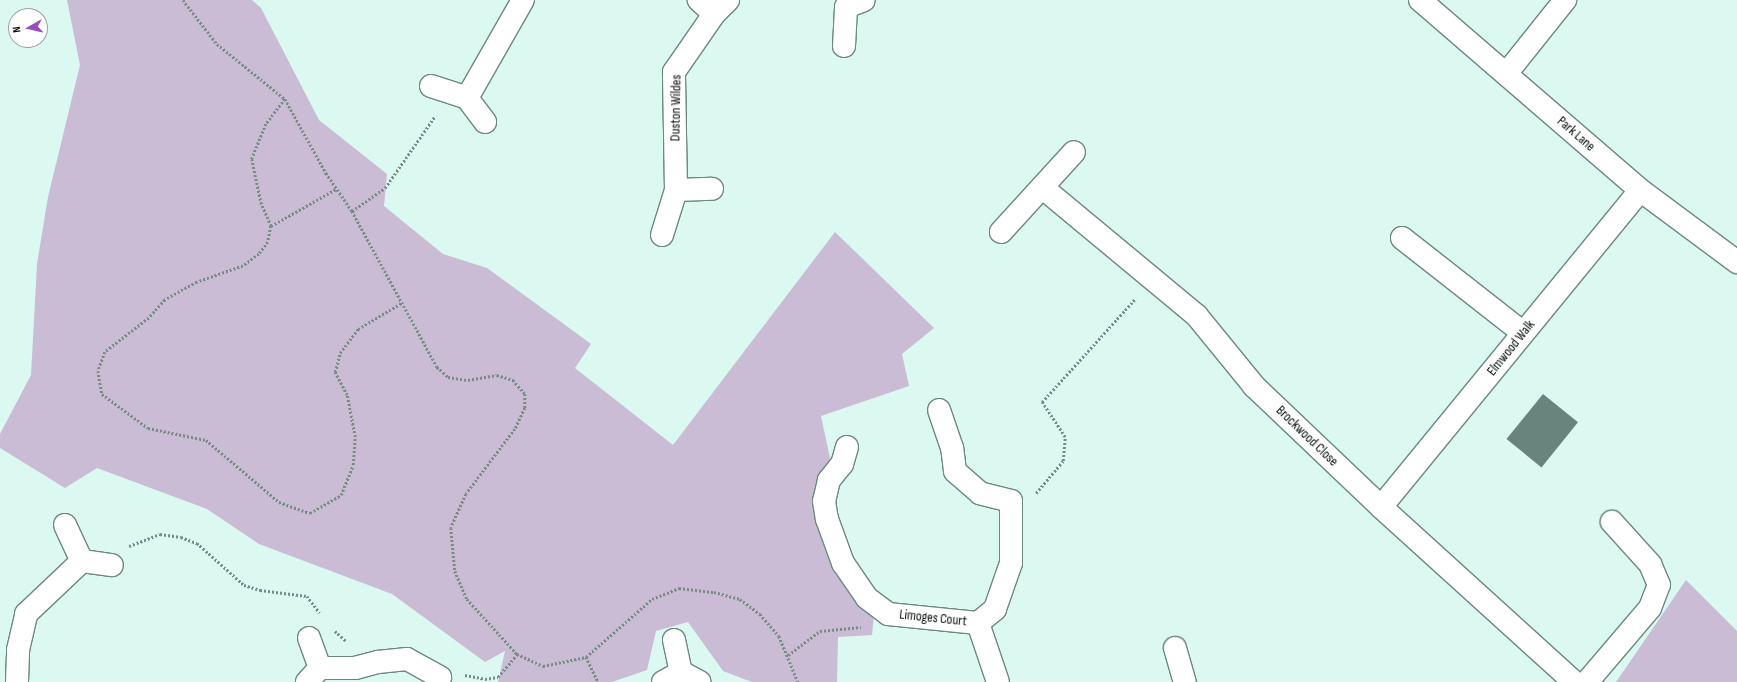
<!DOCTYPE html>
<html>
<head>
<meta charset="utf-8">
<style>
  body { margin:0 }
  #map { position:relative; width:1737px; height:682px; overflow:hidden; background:#dbf9f0; font-family:"Sofia Sans Condensed",sans-serif }
  div>[style] { position:absolute }
  [style*='--x'] { left:calc(var(--x)*1px); top:calc(var(--y)*1px); width:calc(var(--w)*1px); rotate:calc(var(--a)*1deg) }
  .green>* { inset:0; background:#cabcd4 }
  .building>* { inset:0; background:#69847c; transform-origin:0 0 }
  .path>* { height:2.5px; margin-top:-1.25px; transform-origin:0; background:repeating-linear-gradient(90deg,#788c86 0 2px,transparent 0 4px) }
  .roads { filter:drop-shadow(1px 0 #6d8880) drop-shadow(-1px 0 #6d8880) drop-shadow(0 1px #6d8880) drop-shadow(0 -1px #6d8880) }
  .minor>* { height:22px; margin:-11px; padding:0 11px; transform-origin:11px; border-radius:11px; background:#fff }
  span { translate:-50% -50%; white-space:nowrap; text-align:center; line-height:1.15; -webkit-text-stroke:3px #fff; paint-order:stroke }
  .street-label { font-size:14px; color:#050e0b }
  .north { position:absolute; left:8px; top:8px; width:40px; height:40px; box-sizing:border-box; background:#fff; border:1px solid #9b9f9d; border-radius:50%; rotate:262deg; font-size:11px; font-weight:700; line-height:16px; text-align:center; color:#050e0b }
  .north::after { content:''; display:block; margin:auto; width:14px; height:18px; background:#984dbf; clip-path:polygon(50% 0,100% 100%,50% 72%,0 100%) }
</style>
</head>
<body>
<div id="map">
  <div class="green">
    <div style="clip-path:polygon(67px 0,252px 0,261px 8px,319px 120px,387px 174px,384px 206px,443px 254px,487px 268px,591px 344px,575px 368px,673px 445px,835px 232px,934px 328px,902px 354px,909px 386px,821px 416px,831px 463px,817px 482px,812px 504px,834px 567px,874px 615px,872px 635px,838px 637px,837px 682px,752px 682px,723px 671px,688px 622px,656px 631px,647px 670px,612px 682px,498px 682px,505px 651px,485px 662px,392px 594px,259px 544px,207px 509px,97px 468px,65px 488px,0 448px,0 434px,31px 375px,37px 264px,48px 197px,80px 65px)"></div>
    <div style="clip-path:polygon(1686px 580px,1737px 631px,1737px 682px,1616px 682px)"></div>
  </div>
  <div class="building">
    <div style="left:1543px;top:394px;width:45px;height:58px;rotate:39deg"></div>
  </div>
  <div class="path">
    <div style="--x:183;--y:0;--w:56;--a:52.3"></div>
    <div style="--x:217;--y:44;--w:87;--a:39"></div>
    <div style="--x:285;--y:99;--w:85;--a:61"></div>
    <div style="--x:326;--y:173;--w:46;--a:55.6"></div>
    <div style="--x:352;--y:211;--w:178;--a:61.4"></div>
    <div style="--x:437;--y:367;--w:15;--a:42"></div>
    <div style="--x:448;--y:377;--w:20;--a:9"></div>
    <div style="--x:468;--y:380;--w:29;--a:-10"></div>
    <div style="--x:497;--y:375;--w:17;--a:17"></div>
    <div style="--x:513;--y:380;--w:18;--a:49"></div>
    <div style="--x:525;--y:394;--w:14;--a:90"></div>
    <div style="--x:525;--y:408;--w:23;--a:115"></div>
    <div style="--x:515;--y:429;--w:81;--a:127"></div>
    <div style="--x:466;--y:494;--w:37;--a:114"></div>
    <div style="--x:451;--y:528;--w:43;--a:84.7"></div>
    <div style="--x:455;--y:571;--w:30;--a:67"></div>
    <div style="--x:467;--y:599;--w:74;--a:47.7"></div>
    <div style="--x:517;--y:654;--w:29;--a:25"></div>
    <div style="--x:543;--y:666;--w:44;--a:-11.8"></div>
    <div style="--x:586;--y:657;--w:88;--a:-41.3"></div>
    <div style="--x:652;--y:599;--w:29;--a:-22"></div>
    <div style="--x:679;--y:588;--w:35;--a:7"></div>
    <div style="--x:714;--y:592;--w:27;--a:15"></div>
    <div style="--x:740;--y:599;--w:25;--a:37"></div>
    <div style="--x:760;--y:614;--w:29;--a:49"></div>
    <div style="--x:779;--y:636;--w:50;--a:67.6"></div>
    <div style="--x:285;--y:99;--w:31;--a:127"></div>
    <div style="--x:266;--y:124;--w:38;--a:112"></div>
    <div style="--x:252;--y:159;--w:44;--a:78.2"></div>
    <div style="--x:261;--y:202;--w:26;--a:67"></div>
    <div style="--x:271;--y:226;--w:16;--a:101"></div>
    <div style="--x:268;--y:242;--w:15;--a:127"></div>
    <div style="--x:259;--y:254;--w:20;--a:143"></div>
    <div style="--x:243;--y:266;--w:49;--a:160.8"></div>
    <div style="--x:197;--y:282;--w:37;--a:151"></div>
    <div style="--x:165;--y:300;--w:24;--a:132"></div>
    <div style="--x:149;--y:318;--w:56;--a:142.3"></div>
    <div style="--x:105;--y:352;--w:20;--a:110"></div>
    <div style="--x:98;--y:371;--w:23;--a:80"></div>
    <div style="--x:102;--y:394;--w:57;--a:36.5"></div>
    <div style="--x:148;--y:428;--w:59;--a:11.7"></div>
    <div style="--x:206;--y:440;--w:96;--a:40.3"></div>
    <div style="--x:279;--y:502;--w:33;--a:20"></div>
    <div style="--x:310;--y:513;--w:36;--a:-30"></div>
    <div style="--x:341;--y:495;--w:32;--a:-68"></div>
    <div style="--x:353;--y:465;--w:28;--a:-86"></div>
    <div style="--x:355;--y:437;--w:43;--a:-100.8"></div>
    <div style="--x:347;--y:395;--w:26;--a:-118"></div>
    <div style="--x:335;--y:372;--w:20;--a:-75"></div>
    <div style="--x:340;--y:353;--w:30;--a:-53"></div>
    <div style="--x:358;--y:329;--w:52;--a:-31"></div>
    <div style="--x:352;--y:211;--w:40;--a:-34.9"></div>
    <div style="--x:385;--y:188;--w:88;--a:-55.2"></div>
    <div style="--x:271;--y:226;--w:75;--a:-29.6"></div>
    <div style="--x:1036;--y:493;--w:42;--a:-49.8"></div>
    <div style="--x:1063;--y:461;--w:24;--a:-85"></div>
    <div style="--x:1065;--y:437;--w:42;--a:-123.3"></div>
    <div style="--x:1042;--y:402;--w:140;--a:-47.9"></div>
    <div style="--x:129;--y:546;--w:33;--a:-21"></div>
    <div style="--x:160;--y:534;--w:21;--a:8"></div>
    <div style="--x:181;--y:537;--w:17;--a:21"></div>
    <div style="--x:197;--y:543;--w:63;--a:41.8"></div>
    <div style="--x:244;--y:585;--w:17;--a:17"></div>
    <div style="--x:260;--y:590;--w:47;--a:7.3"></div>
    <div style="--x:307;--y:596;--w:21;--a:53"></div>
    <div style="--x:335;--y:631;--w:15;--a:42"></div>
    <div style="--x:788;--y:655;--w:40;--a:-37"></div>
    <div style="--x:820;--y:631;--w:41;--a:-5.6"></div>
    <div style="--x:586;--y:657;--w:28;--a:64"></div>
    <div style="--x:465;--y:675;--w:20;--a:11"></div>
    <div style="--x:485;--y:679;--w:13;--a:-9"></div>
    <div style="--x:498;--y:677;--w:30;--a:-50"></div>
  </div>
  <div class="roads">
    <div class="minor">
      <div style="--x:1420;--y:0;--w:291;--a:40.8"></div>
      <div style="--x:1640;--y:190;--w:121;--a:36.6"></div>
      <div style="--x:714;--y:14;--w:20;--a:-45"></div>
      <div style="--x:844;--y:46;--w:39;--a:-87"></div>
      <div style="--x:846;--y:7;--w:19;--a:-21"></div>
      <div style="--x:1506;--y:74;--w:95;--a:-51.4"></div>
      <div style="--x:431;--y:86;--w:38;--a:18"></div>
      <div style="--x:467;--y:98;--w:113;--a:-60.3"></div>
      <div style="--x:467;--y:98;--w:30;--a:53"></div>
      <div style="--x:1043;--y:188;--w:200;--a:39.7"></div>
      <div style="--x:1197;--y:316;--w:90;--a:50.8"></div>
      <div style="--x:1254;--y:386;--w:175;--a:43.6"></div>
      <div style="--x:1381;--y:507;--w:261;--a:42.2"></div>
      <div style="--x:676;--y:190;--w:36;--a:-2"></div>
      <div style="--x:1001;--y:232;--w:108;--a:-47.6"></div>
      <div style="--x:662;--y:235;--w:47;--a:-72.7"></div>
      <div style="--x:676;--y:190;--w:118;--a:-91"></div>
      <div style="--x:674;--y:72;--w:70;--a:-55.4"></div>
      <div style="--x:714;--y:14;--w:21;--a:-137"></div>
      <div style="--x:1402;--y:238;--w:154;--a:38.1"></div>
      <div style="--x:847;--y:447;--w:18;--a:106"></div>
      <div style="--x:842;--y:464;--w:21;--a:129"></div>
      <div style="--x:829;--y:480;--w:22;--a:103"></div>
      <div style="--x:824;--y:501;--w:18;--a:81"></div>
      <div style="--x:827;--y:519;--w:47;--a:70"></div>
      <div style="--x:843;--y:563;--w:42;--a:55.6"></div>
      <div style="--x:867;--y:598;--w:26;--a:37"></div>
      <div style="--x:888;--y:614;--w:90;--a:5.7"></div>
      <div style="--x:978;--y:623;--w:22;--a:-39"></div>
      <div style="--x:995;--y:609;--w:49;--a:-70.8"></div>
      <div style="--x:1011;--y:563;--w:62;--a:-90"></div>
      <div style="--x:1011;--y:501;--w:32;--a:-166"></div>
      <div style="--x:980;--y:493;--w:33;--a:-139"></div>
      <div style="--x:955;--y:471;--w:23;--a:-97"></div>
      <div style="--x:952;--y:448;--w:40;--a:-108.9"></div>
      <div style="--x:1381;--y:507;--w:409;--a:-50.7"></div>
      <div style="--x:65;--y:525;--w:40;--a:65"></div>
      <div style="--x:82;--y:561;--w:30;--a:8"></div>
      <div style="--x:978;--y:623;--w:62;--a:71.3"></div>
      <div style="--x:309;--y:638;--w:32;--a:70"></div>
      <div style="--x:674;--y:640;--w:33;--a:78"></div>
      <div style="--x:681;--y:672;--w:21;--a:28"></div>
      <div style="--x:1175;--y:648;--w:35;--a:74"></div>
      <div style="--x:17;--y:682;--w:32;--a:-88"></div>
      <div style="--x:18;--y:650;--w:37;--a:-77"></div>
      <div style="--x:26;--y:614;--w:77;--a:-43.4"></div>
      <div style="--x:307;--y:682;--w:19;--a:-47"></div>
      <div style="--x:320;--y:668;--w:35;--a:0"></div>
      <div style="--x:355;--y:668;--w:24;--a:-15"></div>
      <div style="--x:378;--y:662;--w:29;--a:-6"></div>
      <div style="--x:407;--y:659;--w:38;--a:29"></div>
      <div style="--x:663;--y:682;--w:21;--a:-29"></div>
      <div style="--x:1587;--y:682;--w:97;--a:-49.6"></div>
      <div style="--x:1650;--y:608;--w:25;--a:-69"></div>
      <div style="--x:1659;--y:585;--w:23;--a:-113"></div>
      <div style="--x:1650;--y:564;--w:57;--a:-132.1"></div>
    </div>
  </div>
  <div class="street-label">
    <span style="left:676px;top:108px;rotate:-89deg">Duston Wildes</span>
    <span style="left:1576px;top:134px;rotate:41deg">Park Lane</span>
    <span style="left:1511px;top:348px;rotate:-51deg">Elmwood Walk</span>
    <span style="left:1307px;top:436px;rotate:44deg">Brockwood Close</span>
    <span style="left:933px;top:618px;rotate:6deg">Limoges Court</span>
  </div>
  <div class="north">N</div>
</div>
</body>
</html>
